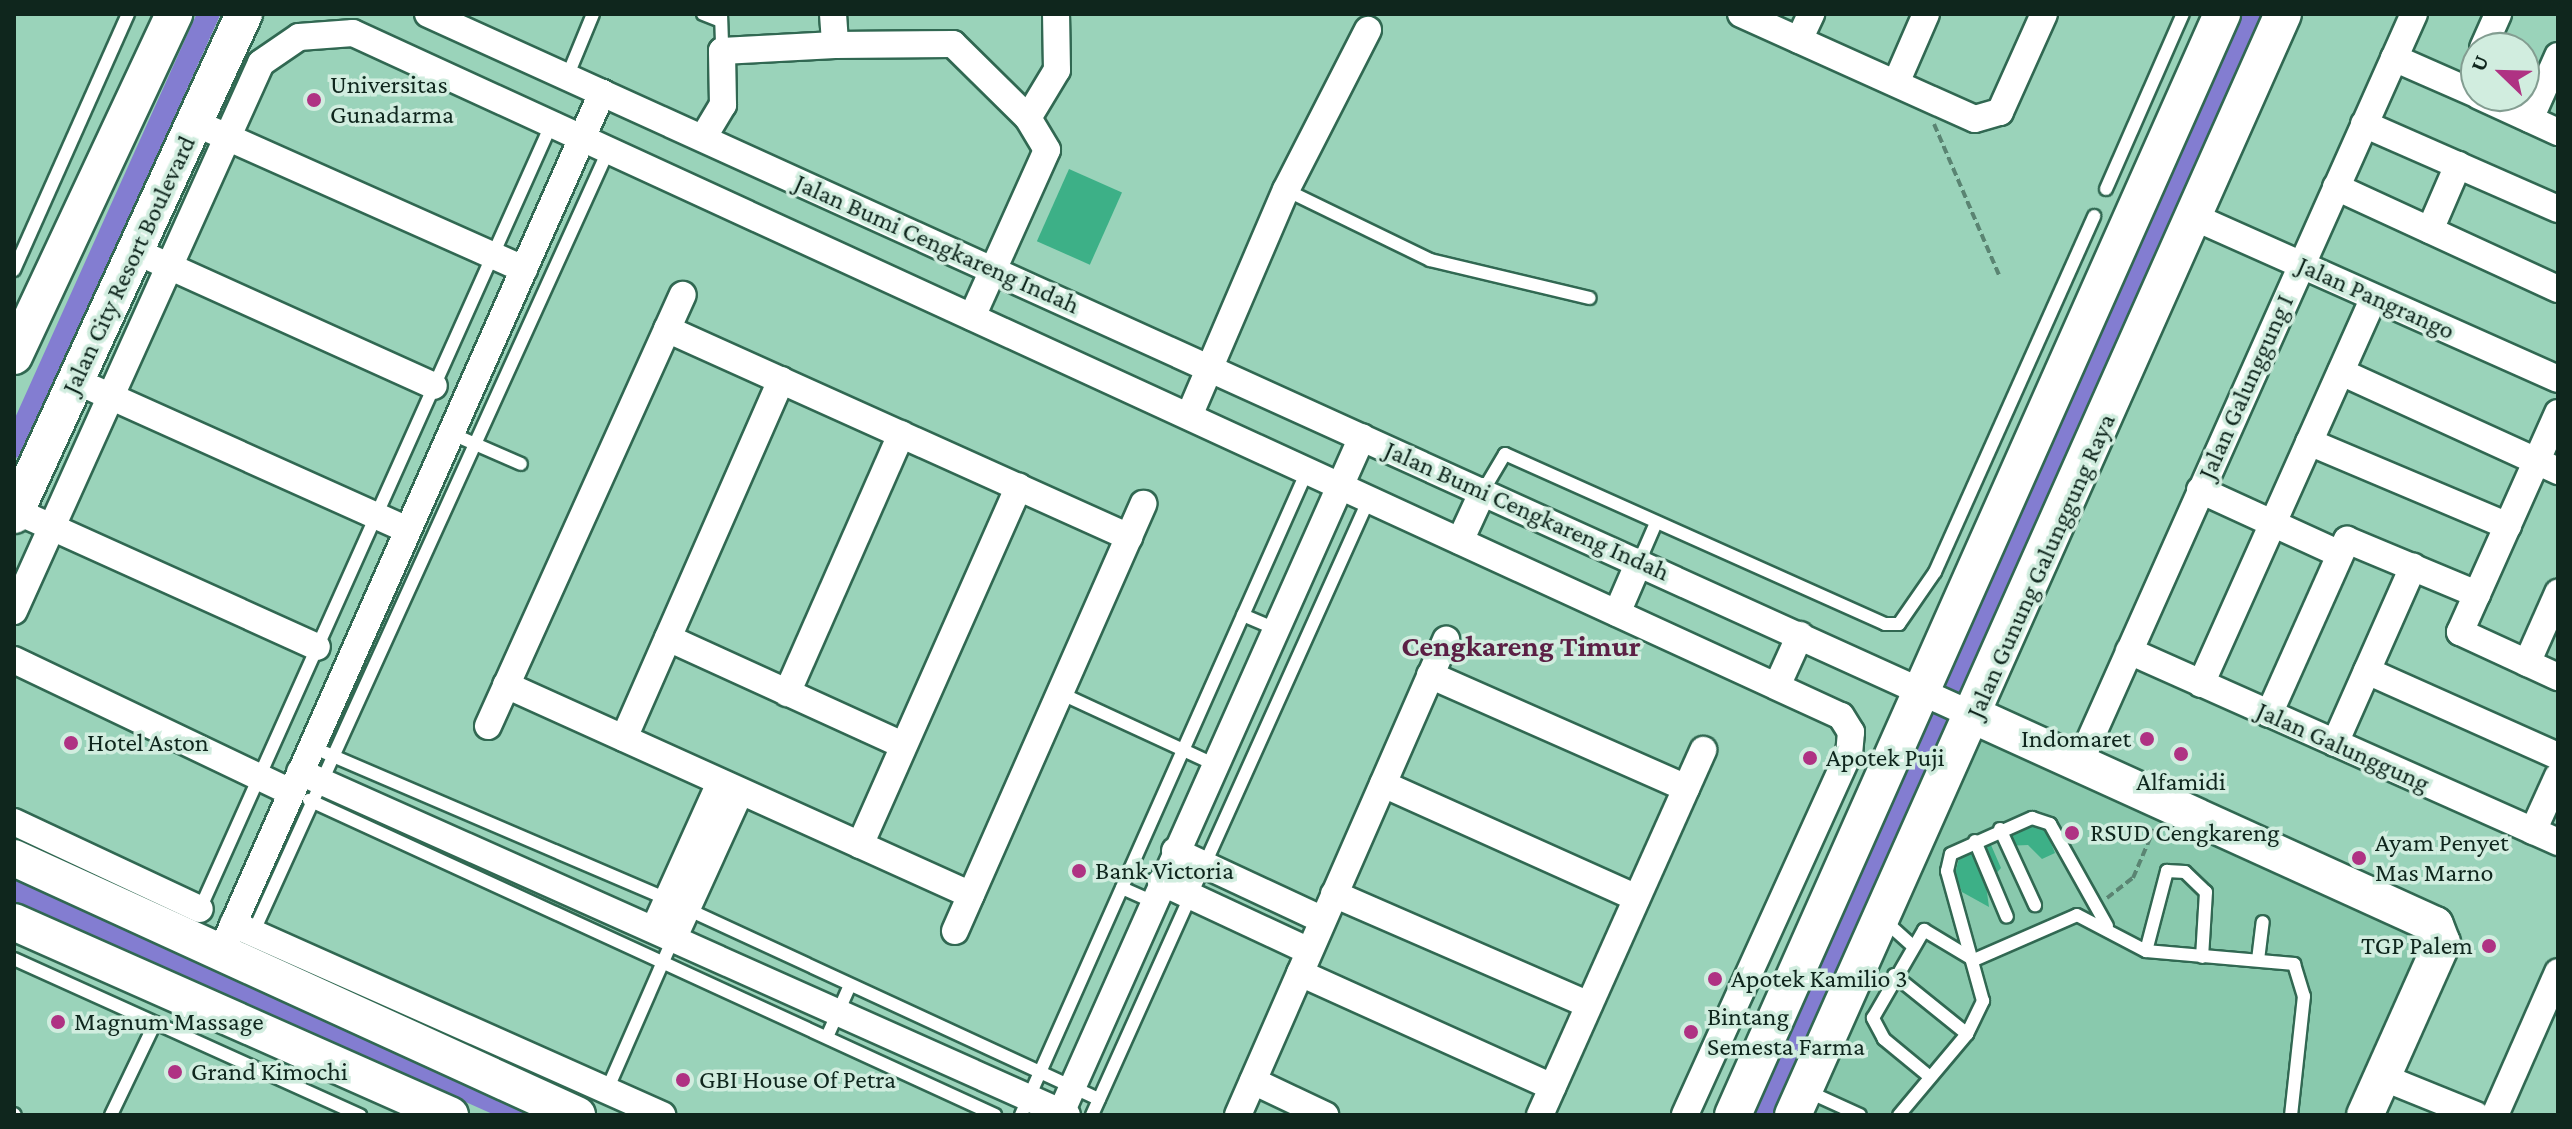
<!DOCTYPE html>
<html>
<head>
<meta charset="utf-8">
<style>
  body { margin:0 }
  #map { position:relative; width:2572px; height:1129px; overflow:hidden; background:#9ad3ba; font-family:"Crimson Pro",serif }
  div>[style] { position:absolute }
  [style*='--x'] { left:calc(var(--x)*1px); top:calc(var(--y)*1px); width:calc(var(--w)*1px); rotate:calc(var(--a)*1deg) }
  .built>* { inset:0; background:#89c9ad }
  .green>* { inset:0; background:#3db087; transform-origin:0 0 }
  .canal>* { height:22px; margin:-11px; padding:0 11px; transform-origin:11px; border-radius:11px; background:#837dd1 }
  .path>* { height:4px; margin-top:-2px; transform-origin:0; background:repeating-linear-gradient(90deg,#5a8472 0 8px,transparent 0 12px) }
  .roads { filter:drop-shadow(2px 0 #316852) drop-shadow(-2px 0 #316852) drop-shadow(0 2px #316852) drop-shadow(0 -2px #316852) }
  .lane>* { height:12px; margin:-6px; padding:0 6px; transform-origin:6px; border-radius:6px; background:#fff }
  .street>* { height:26px; margin:-13px; padding:0 13px; transform-origin:13px; border-radius:13px; background:#fff }
  .secondary>* { height:36px; margin:-18px; padding:0 18px; transform-origin:18px; border-radius:18px; background:#fff }
  .dots>* { width:22px; height:22px; translate:-50% -50%; box-sizing:border-box; border:4px solid #d1eddf; border-radius:50% }
  span { translate:-50% -50%; white-space:nowrap; text-align:center; line-height:1.15; -webkit-text-stroke:7px #d1eddf; paint-order:stroke }
  .poi-label { font-size:26px; color:#0f261d }
  .left { translate:0 -50%; text-align:left }
  .right { translate:-100% -50%; text-align:right }
  .street-label { font-size:26px; color:#0f261d }
  .quarter-label { font-size:30px; color:#5c2045; font-weight:700 }
  .frame { position:absolute; inset:0; border:16px solid #0f261d; pointer-events:none }
  .north { position:absolute; left:2460px; top:32px; width:80px; height:80px; box-sizing:border-box; background:#d1eddf; border:2px solid #839d91; border-radius:50%; rotate:293deg; font-size:22px; font-weight:700; line-height:32px; text-align:center; color:#0f261d }
  .north::after { content:''; display:block; margin:auto; width:28px; height:36px; background:#af3283; clip-path:polygon(50% 0,100% 100%,50% 72%,0 100%) }
</style>
</head>
<body>
<div id="map">
  <div class="built">
    <div style="clip-path:polygon(1981px 731px,2434px 936px,2354px 1115px,1810px 1115px)"></div>
  </div>
  <div class="green">
    <div style="left:1069px;top:169px;width:58px;height:79px;rotate:24deg"></div>
    <div style="clip-path:polygon(2030px 823px,2045px 829px,2055px 853px,2042px 859px,2028px 845px,2005px 846px,2008px 825px)"></div>
    <div style="clip-path:polygon(1991px 845px,2001px 868px,1986px 885px,1989px 907px,1962px 892px,1955px 874px,1961px 850px)"></div>
  </div>
  <div class="canal">
    <div style="--x:14;--y:447;--w:475;--a:-65.8"></div>
    <div style="--x:14;--y:889;--w:556;--a:23.98"></div>
    <div style="--x:1766;--y:1115;--w:1203;--a:-66.23"></div>
  </div>
  <div class="path">
    <div style="--x:1934;--y:124;--w:164;--a:66.7"></div>
    <div style="--x:2107;--y:898;--w:33;--a:-38"></div>
    <div style="--x:2133;--y:878;--w:53;--a:-66.8"></div>
  </div>
  <div class="roads">
    <div class="lane">
      <div style="--x:703;--y:14;--w:19;--a:21"></div>
      <div style="--x:721;--y:14;--w:37;--a:88"></div>
      <div style="--x:572;--y:65;--w:55;--a:-67.6"></div>
      <div style="--x:2106;--y:189;--w:191;--a:-66.3"></div>
      <div style="--x:1286;--y:190;--w:160;--a:25.9"></div>
      <div style="--x:1430;--y:260;--w:164;--a:13.4"></div>
      <div style="--x:14;--y:270;--w:280;--a:-66"></div>
      <div style="--x:452;--y:434;--w:75;--a:23.5"></div>
      <div style="--x:1483;--y:491;--w:43;--a:-59.3"></div>
      <div style="--x:1505;--y:454;--w:416;--a:24.1"></div>
      <div style="--x:1885;--y:624;--w:14;--a:0"></div>
      <div style="--x:1899;--y:624;--w:63;--a:-55.3"></div>
      <div style="--x:1935;--y:572;--w:390;--a:-65.9"></div>
      <div style="--x:1639;--y:562;--w:40;--a:-66.6"></div>
      <div style="--x:1243;--y:615;--w:36;--a:23"></div>
      <div style="--x:1060;--y:693;--w:170;--a:24.8"></div>
      <div style="--x:312;--y:747;--w:388;--a:23.2"></div>
      <div style="--x:309;--y:800;--w:755;--a:24.66"></div>
      <div style="--x:2000;--y:829;--w:84;--a:65.3"></div>
      <div style="--x:1975;--y:841;--w:82;--a:67.2"></div>
      <div style="--x:1122;--y:888;--w:34;--a:24"></div>
      <div style="--x:685;--y:908;--w:456;--a:24.8"></div>
      <div style="--x:200;--y:909;--w:861;--a:-65.88"></div>
      <div style="--x:1885;--y:921;--w:36;--a:42"></div>
      <div style="--x:253;--y:933;--w:861;--a:-65.58"></div>
      <div style="--x:2146;--y:951;--w:83;--a:-75.3"></div>
      <div style="--x:2167;--y:871;--w:18;--a:3"></div>
      <div style="--x:2185;--y:872;--w:29;--a:44"></div>
      <div style="--x:2206;--y:892;--w:65;--a:93.5"></div>
      <div style="--x:14;--y:959;--w:380;--a:24.3"></div>
      <div style="--x:1974;--y:960;--w:112;--a:-23.6"></div>
      <div style="--x:2077;--y:915;--w:78;--a:27.6"></div>
      <div style="--x:2146;--y:951;--w:149;--a:5"></div>
      <div style="--x:2294;--y:964;--w:34;--a:73"></div>
      <div style="--x:2304;--y:996;--w:120;--a:96.2"></div>
      <div style="--x:2258;--y:960;--w:38;--a:-83"></div>
      <div style="--x:1894;--y:975;--w:94;--a:38.9"></div>
      <div style="--x:827;--y:1037;--w:57;--a:-66.1"></div>
      <div style="--x:1930;--y:1077;--w:60;--a:-140.4"></div>
      <div style="--x:1884;--y:1039;--w:24;--a:-118"></div>
      <div style="--x:1873;--y:1018;--w:102;--a:-59.9"></div>
      <div style="--x:1924;--y:930;--w:58;--a:31"></div>
      <div style="--x:607;--y:1090;--w:167;--a:-66.4"></div>
      <div style="--x:1807;--y:1091;--w:58;--a:24.4"></div>
      <div style="--x:14;--y:1114;--w:1;--a:45"></div>
      <div style="--x:111;--y:1115;--w:102;--a:-64.4"></div>
      <div style="--x:1021;--y:1115;--w:705;--a:-66.05"></div>
      <div style="--x:1092;--y:1115;--w:675;--a:-65.79"></div>
      <div style="--x:1899;--y:1115;--w:106;--a:-50"></div>
      <div style="--x:1967;--y:1034;--w:37;--a:-64"></div>
      <div style="--x:1983;--y:1001;--w:135;--a:-105.5"></div>
      <div style="--x:1947;--y:871;--w:17;--a:-77"></div>
      <div style="--x:1951;--y:854;--w:89;--a:-24"></div>
      <div style="--x:2032;--y:818;--w:19;--a:18"></div>
      <div style="--x:2050;--y:824;--w:117;--a:60.8"></div>
    </div>
    <div class="street">
      <div style="--x:428;--y:14;--w:1699;--a:24.41"></div>
      <div style="--x:833;--y:14;--w:31;--a:86"></div>
      <div style="--x:835;--y:45;--w:118;--a:-0.5"></div>
      <div style="--x:953;--y:44;--w:105;--a:44.6"></div>
      <div style="--x:1028;--y:118;--w:37;--a:59"></div>
      <div style="--x:1047;--y:150;--w:183;--a:114.2"></div>
      <div style="--x:1741;--y:14;--w:256;--a:24.2"></div>
      <div style="--x:1975;--y:119;--w:26;--a:-16"></div>
      <div style="--x:2000;--y:112;--w:107;--a:-65.8"></div>
      <div style="--x:1799;--y:40;--w:29;--a:-65"></div>
      <div style="--x:2483;--y:48;--w:37;--a:-66"></div>
      <div style="--x:2394;--y:58;--w:90;--a:23.7"></div>
      <div style="--x:1896;--y:83;--w:75;--a:-66.5"></div>
      <div style="--x:2479;--y:96;--w:87;--a:24.5"></div>
      <div style="--x:1028;--y:118;--w:56;--a:-58.9"></div>
      <div style="--x:1057;--y:70;--w:56;--a:-91"></div>
      <div style="--x:2530;--y:119;--w:69;--a:-66"></div>
      <div style="--x:2364;--y:124;--w:212;--a:23.7"></div>
      <div style="--x:209;--y:129;--w:345;--a:24"></div>
      <div style="--x:703;--y:138;--w:39;--a:-59"></div>
      <div style="--x:723;--y:105;--w:54;--a:-91.1"></div>
      <div style="--x:722;--y:51;--w:113;--a:-3"></div>
      <div style="--x:2336;--y:187;--w:244;--a:24.7"></div>
      <div style="--x:2194;--y:217;--w:398;--a:24"></div>
      <div style="--x:2430;--y:230;--w:71;--a:-66.7"></div>
      <div style="--x:153;--y:259;--w:308;--a:24.3"></div>
      <div style="--x:667;--y:329;--w:507;--a:24.24"></div>
      <div style="--x:2341;--y:372;--w:239;--a:24.5"></div>
      <div style="--x:94;--y:389;--w:344;--a:24.2"></div>
      <div style="--x:2558;--y:413;--w:240;--a:114.1"></div>
      <div style="--x:2460;--y:632;--w:108;--a:24.7"></div>
      <div style="--x:1189;--y:416;--w:246;--a:-66.8"></div>
      <div style="--x:1286;--y:190;--w:180;--a:-62.9"></div>
      <div style="--x:2309;--y:442;--w:216;--a:22.9"></div>
      <div style="--x:2200;--y:490;--w:154;--a:24.6"></div>
      <div style="--x:16;--y:511;--w:330;--a:24.3"></div>
      <div style="--x:1460;--y:541;--w:55;--a:-65.3"></div>
      <div style="--x:14;--y:611;--w:601;--a:-65.74"></div>
      <div style="--x:261;--y:63;--w:46;--a:-34.4"></div>
      <div style="--x:299;--y:37;--w:54;--a:-4.2"></div>
      <div style="--x:353;--y:33;--w:1637;--a:24.66"></div>
      <div style="--x:1841;--y:716;--w:19;--a:58"></div>
      <div style="--x:1851;--y:732;--w:21;--a:95"></div>
      <div style="--x:1849;--y:753;--w:397;--a:114.4"></div>
      <div style="--x:1617;--y:613;--w:56;--a:-66.7"></div>
      <div style="--x:668;--y:638;--w:258;--a:24.5"></div>
      <div style="--x:2129;--y:651;--w:470;--a:24"></div>
      <div style="--x:14;--y:660;--w:307;--a:25.5"></div>
      <div style="--x:2527;--y:663;--w:77;--a:-66.1"></div>
      <div style="--x:2367;--y:671;--w:209;--a:24"></div>
      <div style="--x:1430;--y:675;--w:280;--a:23.8"></div>
      <div style="--x:2201;--y:684;--w:423;--a:-65.9"></div>
      <div style="--x:506;--y:685;--w:510;--a:24.3"></div>
      <div style="--x:1777;--y:686;--w:56;--a:-65.7"></div>
      <div style="--x:787;--y:693;--w:283;--a:-66.2"></div>
      <div style="--x:2269;--y:714;--w:191;--a:-65.9"></div>
      <div style="--x:2347;--y:540;--w:141;--a:22.6"></div>
      <div style="--x:488;--y:726;--w:473;--a:-65.7"></div>
      <div style="--x:624;--y:738;--w:391;--a:-66.3"></div>
      <div style="--x:2335;--y:743;--w:193;--a:-66.1"></div>
      <div style="--x:2080;--y:762;--w:819;--a:-65.94"></div>
      <div style="--x:300;--y:772;--w:840;--a:24.09"></div>
      <div style="--x:1383;--y:784;--w:278;--a:24.2"></div>
      <div style="--x:14;--y:822;--w:205;--a:25.1"></div>
      <div style="--x:2533;--y:831;--w:60;--a:-65.6"></div>
      <div style="--x:860;--y:845;--w:392;--a:-66.1"></div>
      <div style="--x:1175;--y:851;--w:163;--a:25"></div>
      <div style="--x:1161;--y:882;--w:163;--a:25"></div>
      <div style="--x:1334;--y:894;--w:278;--a:23.5"></div>
      <div style="--x:233;--y:924;--w:470;--a:24"></div>
      <div style="--x:654;--y:929;--w:160;--a:-65.7"></div>
      <div style="--x:955;--y:931;--w:467;--a:-66.2"></div>
      <div style="--x:674;--y:937;--w:159;--a:-65.5"></div>
      <div style="--x:221;--y:952;--w:940;--a:-66.08"></div>
      <div style="--x:1300;--y:973;--w:277;--a:24.3"></div>
      <div style="--x:2382;--y:1077;--w:101;--a:22"></div>
      <div style="--x:1253;--y:1081;--w:80;--a:25.3"></div>
      <div style="--x:1060;--y:1115;--w:742;--a:-65.99"></div>
      <div style="--x:1238;--y:1115;--w:519;--a:-66.35"></div>
      <div style="--x:1540;--y:1115;--w:400;--a:-65.9"></div>
      <div style="--x:2495;--y:1115;--w:156;--a:-66.2"></div>
    </div>
    <div class="secondary">
      <div style="--x:14;--y:356;--w:378;--a:-64.9"></div>
      <div style="--x:14;--y:515;--w:551;--a:-65.34"></div>
      <div style="--x:1975;--y:716;--w:505;--a:24.43"></div>
      <div style="--x:2435;--y:925;--w:19;--a:69"></div>
      <div style="--x:2442;--y:943;--w:188;--a:114.1"></div>
      <div style="--x:14;--y:858;--w:619;--a:24.54"></div>
      <div style="--x:14;--y:922;--w:477;--a:23.9"></div>
      <div style="--x:1733;--y:1115;--w:1205;--a:-66.05"></div>
      <div style="--x:1793;--y:1115;--w:1205;--a:-66.01"></div>
    </div>
  </div>
  <div class="dots">
    <div style="left:314px;top:100px;background:#af3283"></div>
    <div style="left:2147px;top:739px;background:#af3283"></div>
    <div style="left:71px;top:743px;background:#af3283"></div>
    <div style="left:2181px;top:754px;background:#af3283"></div>
    <div style="left:1810px;top:758px;background:#af3283"></div>
    <div style="left:2072px;top:833px;background:#af3283"></div>
    <div style="left:2359px;top:858px;background:#af3283"></div>
    <div style="left:1079px;top:871px;background:#af3283"></div>
    <div style="left:2489px;top:946px;background:#af3283"></div>
    <div style="left:1715px;top:979px;background:#af3283"></div>
    <div style="left:58px;top:1022px;background:#af3283"></div>
    <div style="left:1691px;top:1032px;background:#af3283"></div>
    <div style="left:175px;top:1072px;background:#af3283"></div>
    <div style="left:683px;top:1080px;background:#af3283"></div>
  </div>
  <div class="poi-label">
    <span class="left" style="left:330px;top:100px">Universitas<br>Gunadarma</span>
    <span class="right" style="left:2131px;top:739px">Indomaret</span>
    <span class="left" style="left:87px;top:743px">Hotel Aston</span>
    <span class="left" style="left:1826px;top:758px">Apotek Puji</span>
    <span style="left:2181px;top:782px">Alfamidi</span>
    <span class="left" style="left:2090px;top:833px">RSUD Cengkareng</span>
    <span class="left" style="left:2375px;top:858px">Ayam Penyet<br>Mas Marno</span>
    <span class="left" style="left:1095px;top:871px">Bank Victoria</span>
    <span class="right" style="left:2473px;top:946px">TGP Palem</span>
    <span class="left" style="left:1731px;top:979px">Apotek Kamilio 3</span>
    <span class="left" style="left:1707px;top:1032px">Bintang<br>Semesta Farma</span>
    <span class="left" style="left:74px;top:1022px">Magnum Massage</span>
    <span class="left" style="left:191px;top:1072px">Grand Kimochi</span>
    <span class="left" style="left:699px;top:1080px">GBI House Of Petra</span>
  </div>
  <div class="street-label">
    <span style="left:937px;top:244px;rotate:24deg">Jalan Bumi Cengkareng Indah</span>
    <span style="left:129px;top:265px;rotate:-65deg">Jalan City Resort Boulevard</span>
    <span style="left:2376px;top:298px;rotate:24deg">Jalan Pangrango</span>
    <span style="left:2246px;top:387px;rotate:-66deg">Jalan Galunggung I</span>
    <span style="left:1527px;top:511px;rotate:24deg">Jalan Bumi Cengkareng Indah</span>
    <span style="left:2041px;top:566px;rotate:-66deg">Jalan Gunung Galunggung Raya</span>
    <span style="left:2343px;top:747px;rotate:24deg">Jalan Galunggung</span>
  </div>
  <div class="quarter-label">
    <span style="left:1521px;top:646px">Cengkareng Timur</span>
  </div>
  <div class="frame"></div>
  <div class="north">U</div>
</div>
</body>
</html>
